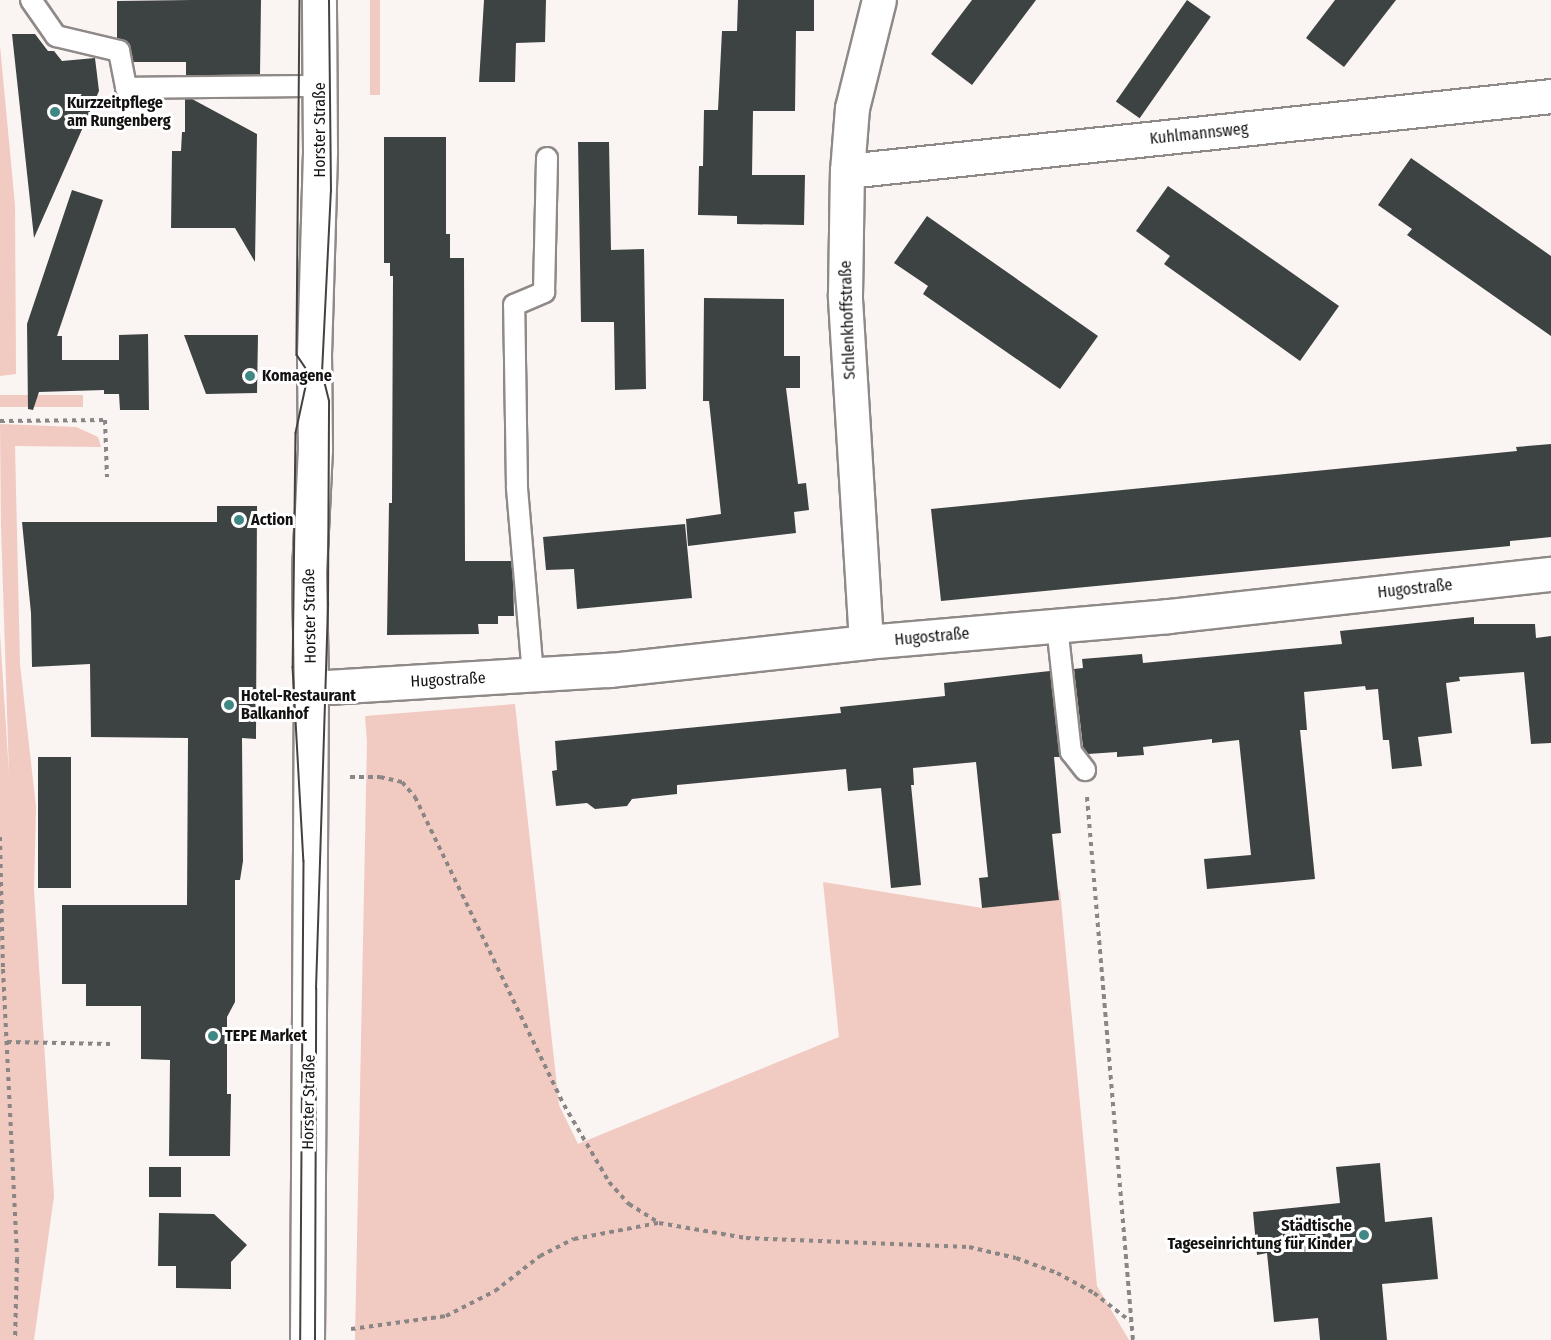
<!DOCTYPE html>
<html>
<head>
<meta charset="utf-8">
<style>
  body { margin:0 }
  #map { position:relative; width:1551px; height:1340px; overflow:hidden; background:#faf4f2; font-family:"Fira Sans Condensed",sans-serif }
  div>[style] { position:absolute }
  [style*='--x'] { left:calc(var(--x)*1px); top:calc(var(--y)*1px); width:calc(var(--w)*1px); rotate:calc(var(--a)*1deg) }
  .green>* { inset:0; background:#f1cac1; transform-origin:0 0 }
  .building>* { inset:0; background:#3d4342; transform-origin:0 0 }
  .path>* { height:4px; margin-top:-2px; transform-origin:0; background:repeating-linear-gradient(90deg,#8a8685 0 4.5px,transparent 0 9px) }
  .roads { filter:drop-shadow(2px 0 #8f8987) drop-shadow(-2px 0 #8f8987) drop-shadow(0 2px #8f8987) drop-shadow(0 -2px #8f8987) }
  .service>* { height:20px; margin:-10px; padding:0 10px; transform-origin:10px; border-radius:10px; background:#fff }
  .minor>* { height:33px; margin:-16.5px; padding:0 16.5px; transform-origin:16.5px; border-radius:16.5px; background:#fff }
  .secondary>* { height:33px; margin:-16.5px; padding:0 16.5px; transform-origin:16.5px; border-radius:16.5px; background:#fff }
  .tram>* { height:1.5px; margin:-0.75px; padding:0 0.75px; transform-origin:0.75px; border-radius:0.75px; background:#44413f }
  .dots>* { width:16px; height:16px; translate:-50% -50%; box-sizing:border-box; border:3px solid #fff; border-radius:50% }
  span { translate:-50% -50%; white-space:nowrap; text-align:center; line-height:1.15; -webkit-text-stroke:6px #fff; paint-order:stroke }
  .poi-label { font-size:16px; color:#141211; font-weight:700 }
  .left { translate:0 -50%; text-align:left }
  .right { translate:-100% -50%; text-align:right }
  .street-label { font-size:16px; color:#141211 }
</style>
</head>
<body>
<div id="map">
  <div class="green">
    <div style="left:370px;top:0;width:10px;height:95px"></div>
    <div style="clip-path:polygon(0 46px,15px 205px,16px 374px,0 376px)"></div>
    <div style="left:83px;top:395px;width:12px;height:83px;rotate:90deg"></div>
    <div style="clip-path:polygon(0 424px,76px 427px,98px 437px,101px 447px,15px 446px,20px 664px,36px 807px,34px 890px,54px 1196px,34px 1340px,0 1340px,0 633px,9px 774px,1px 526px)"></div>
    <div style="clip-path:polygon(515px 704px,559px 1105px,578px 1144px,839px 1037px,823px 882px,982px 908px,1060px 890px,1097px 1286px,1129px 1340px,355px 1340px,367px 742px,365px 716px)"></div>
  </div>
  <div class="building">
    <div style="clip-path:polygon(191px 0,261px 0,260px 75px,186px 75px,186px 62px,133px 62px,128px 43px,117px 38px,117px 1px)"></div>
    <div style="clip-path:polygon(484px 0,546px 0,545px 42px,516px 43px,515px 82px,479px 82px)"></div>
    <div style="clip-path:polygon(738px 0,814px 0,814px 31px,796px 31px,795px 111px,753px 111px,752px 175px,805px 175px,804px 225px,737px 224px,737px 216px,698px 215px,699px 166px,703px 166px,704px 110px,718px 110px,722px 31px,737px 31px)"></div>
    <div style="clip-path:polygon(972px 0,1036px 0,972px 85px,931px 54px)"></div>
    <div style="left:1187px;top:0;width:29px;height:124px;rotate:35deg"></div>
    <div style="clip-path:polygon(1335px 0,1396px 0,1344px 67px,1306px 38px)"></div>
    <div style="clip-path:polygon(12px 34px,35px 34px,48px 51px,54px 51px,62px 61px,95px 58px,99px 91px,34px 238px)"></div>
    <div style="clip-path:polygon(185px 99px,192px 99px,257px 134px,255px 262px,235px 228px,171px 228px,172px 151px,181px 151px,182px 132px,185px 132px)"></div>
    <div style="clip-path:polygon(384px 137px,446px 137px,446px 234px,450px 234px,450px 258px,464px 258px,465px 561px,511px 561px,513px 576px,514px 616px,498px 616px,498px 624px,478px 624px,479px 634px,387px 635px,389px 503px,392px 503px,393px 276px,390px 276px,390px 263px,384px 263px)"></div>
    <div style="clip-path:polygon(578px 142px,609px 142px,611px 250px,644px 249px,646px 389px,615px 390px,614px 322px,581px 322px)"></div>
    <div style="clip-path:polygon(1411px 158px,1551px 256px,1551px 336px,1407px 235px,1412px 229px,1378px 205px)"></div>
    <div style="clip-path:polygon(1168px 186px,1339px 306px,1300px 361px,1164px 264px,1170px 256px,1136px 231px)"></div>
    <div style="clip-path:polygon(72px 190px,103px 200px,57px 336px,62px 336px,62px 360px,119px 360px,119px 335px,148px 334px,149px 410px,120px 410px,119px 394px,104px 394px,104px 390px,39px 392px,33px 410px,28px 409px,27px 324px)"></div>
    <div style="clip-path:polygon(927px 216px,1098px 336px,1060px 389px,923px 294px,928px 286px,894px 263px)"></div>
    <div style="clip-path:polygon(704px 298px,784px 299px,784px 356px,800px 356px,800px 388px,786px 388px,798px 484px,806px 483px,809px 510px,794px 512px,796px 533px,688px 546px,686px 519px,721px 514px,709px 401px,703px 401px)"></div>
    <div style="clip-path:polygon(184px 335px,258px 335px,257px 393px,206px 394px)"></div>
    <div style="clip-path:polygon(1551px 444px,1551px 537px,1510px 541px,1510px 546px,941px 601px,931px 509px,1517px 451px,1516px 447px)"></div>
    <div style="clip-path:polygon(217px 506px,257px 506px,256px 739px,242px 738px,243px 861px,240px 880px,235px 880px,235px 1002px,227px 1017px,227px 1094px,231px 1094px,230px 1156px,169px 1156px,170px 1060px,141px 1059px,141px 1006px,86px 1006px,86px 984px,62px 984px,62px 905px,187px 905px,188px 738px,91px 737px,90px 664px,32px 667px,31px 613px,22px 522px,217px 522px)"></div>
    <div style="clip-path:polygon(685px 524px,692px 598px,577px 609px,574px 569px,546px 570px,543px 537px)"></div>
    <div style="clip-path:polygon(1474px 617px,1474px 624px,1535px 624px,1536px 638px,1551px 636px,1551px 743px,1531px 744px,1524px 672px,1459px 677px,1460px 681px,1446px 683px,1452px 733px,1418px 737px,1422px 766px,1392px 769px,1389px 740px,1383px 740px,1378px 689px,1366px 690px,1365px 686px,1304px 692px,1307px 730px,1300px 730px,1315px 879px,1207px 889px,1204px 859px,1251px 855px,1239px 740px,1212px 743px,1212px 739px,1143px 747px,1144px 755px,1117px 757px,1117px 752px,1088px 754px,1083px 747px,1074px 669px,1083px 668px,1082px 659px,1142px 654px,1143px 663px,1342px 644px,1340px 631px)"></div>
    <div style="clip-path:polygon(1050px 671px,1060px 757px,1054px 757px,1061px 833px,1052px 834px,1059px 900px,982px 908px,979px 878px,988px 877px,976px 762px,913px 768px,914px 785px,911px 785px,921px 885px,891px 888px,881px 788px,848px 791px,846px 769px,677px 785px,677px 794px,632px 799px,627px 806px,595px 809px,587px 803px,556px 806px,552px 771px,557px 770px,555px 741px,841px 713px,840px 707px,945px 696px,944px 683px)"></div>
    <div style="left:38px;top:757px;width:33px;height:131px"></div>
    <div style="clip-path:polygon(1380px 1163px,1385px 1222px,1432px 1217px,1438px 1279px,1382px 1284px,1387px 1340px,1320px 1340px,1318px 1318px,1274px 1322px,1267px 1253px,1257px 1255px,1253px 1212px,1340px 1203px,1336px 1167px)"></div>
    <div style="left:149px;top:1167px;width:32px;height:30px"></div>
    <div style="clip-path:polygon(159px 1213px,214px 1214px,247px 1245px,231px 1262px,231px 1289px,176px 1288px,176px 1266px,158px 1266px)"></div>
  </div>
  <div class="path">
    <div style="--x:268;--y:372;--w:13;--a:0"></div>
    <div style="--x:0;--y:421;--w:105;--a:-0.5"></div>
    <div style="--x:105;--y:420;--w:57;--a:88"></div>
    <div style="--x:350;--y:777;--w:30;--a:0"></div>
    <div style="--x:380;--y:777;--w:23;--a:13"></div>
    <div style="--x:402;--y:782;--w:20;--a:49"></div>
    <div style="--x:415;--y:797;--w:342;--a:64.2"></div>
    <div style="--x:564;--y:1105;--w:89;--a:59.7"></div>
    <div style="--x:609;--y:1182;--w:30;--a:48"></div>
    <div style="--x:629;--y:1204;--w:36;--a:32"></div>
    <div style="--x:659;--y:1223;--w:88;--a:9.8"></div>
    <div style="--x:746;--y:1238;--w:223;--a:2.3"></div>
    <div style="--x:969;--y:1247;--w:48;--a:13.2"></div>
    <div style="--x:1016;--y:1258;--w:44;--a:20.1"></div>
    <div style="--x:1057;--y:1273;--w:42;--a:28.4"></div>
    <div style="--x:1094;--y:1293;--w:46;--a:37.9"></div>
    <div style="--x:1087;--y:797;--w:545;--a:85.16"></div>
    <div style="--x:0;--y:837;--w:132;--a:88.7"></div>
    <div style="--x:3;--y:969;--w:290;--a:87.2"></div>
    <div style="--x:17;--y:1259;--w:81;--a:91.4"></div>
    <div style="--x:7;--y:1042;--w:103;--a:1.1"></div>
    <div style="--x:351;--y:1329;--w:96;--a:-7.8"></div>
    <div style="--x:446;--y:1316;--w:55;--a:-27"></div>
    <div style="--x:495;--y:1291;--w:57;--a:-37.9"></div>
    <div style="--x:540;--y:1256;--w:38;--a:-27"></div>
    <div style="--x:574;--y:1239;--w:86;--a:-10.8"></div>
  </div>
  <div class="roads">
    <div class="service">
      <div style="--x:31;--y:0;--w:44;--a:55.2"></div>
      <div style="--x:56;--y:36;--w:65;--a:13.4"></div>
      <div style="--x:119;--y:51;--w:38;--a:79"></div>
      <div style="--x:126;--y:88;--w:194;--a:-0.6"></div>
      <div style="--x:1057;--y:626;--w:127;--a:83.7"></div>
      <div style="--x:1071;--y:752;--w:23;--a:52"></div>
      <div style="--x:533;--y:675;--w:189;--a:-94.9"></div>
      <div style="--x:517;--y:487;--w:182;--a:-90.9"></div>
      <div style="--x:514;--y:305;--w:33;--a:-23"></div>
      <div style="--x:544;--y:292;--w:134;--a:-88.7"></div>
    </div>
    <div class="minor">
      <div style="--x:847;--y:171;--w:708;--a:-6.08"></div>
      <div style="--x:866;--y:642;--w:348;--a:-93.5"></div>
      <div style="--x:845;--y:295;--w:124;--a:-89.1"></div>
      <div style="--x:847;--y:171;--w:63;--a:-85.5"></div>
      <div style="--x:852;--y:108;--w:111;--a:-76"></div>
      <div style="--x:311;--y:688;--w:299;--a:-3.5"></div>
      <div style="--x:609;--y:670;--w:259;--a:-6.2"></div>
      <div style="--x:866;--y:642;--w:303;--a:-4.9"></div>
      <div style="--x:1168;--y:616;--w:385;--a:-6.3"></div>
    </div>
    <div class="secondary">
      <div style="--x:307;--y:1340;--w:652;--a:-89.65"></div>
      <div style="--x:311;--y:688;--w:117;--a:-91"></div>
      <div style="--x:309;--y:571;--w:121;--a:-87.2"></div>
      <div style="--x:315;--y:450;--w:95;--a:-90.6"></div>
      <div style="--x:314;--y:355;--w:204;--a:-88.3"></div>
      <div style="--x:320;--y:151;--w:151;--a:-90.4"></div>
    </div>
  </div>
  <div class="tram">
    <div style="--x:300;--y:0;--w:355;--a:90.5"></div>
    <div style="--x:297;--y:355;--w:22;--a:56"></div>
    <div style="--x:309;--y:373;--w:61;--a:102.2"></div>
    <div style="--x:296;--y:433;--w:234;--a:90.7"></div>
    <div style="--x:293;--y:667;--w:194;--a:86.8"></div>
    <div style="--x:304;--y:861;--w:479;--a:90.4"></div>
    <div style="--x:315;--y:1340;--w:351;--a:-89.8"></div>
    <div style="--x:316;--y:989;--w:386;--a:-88.2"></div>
    <div style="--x:328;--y:603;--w:202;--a:-89.7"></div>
    <div style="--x:329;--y:401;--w:29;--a:-104"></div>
    <div style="--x:322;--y:373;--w:181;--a:-87.2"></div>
    <div style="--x:331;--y:192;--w:192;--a:-90.6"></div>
  </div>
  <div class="dots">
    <div style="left:55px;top:112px;background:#408886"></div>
    <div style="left:250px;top:376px;background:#408886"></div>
    <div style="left:239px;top:520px;background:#408886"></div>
    <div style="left:229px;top:705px;background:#408886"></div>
    <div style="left:213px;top:1036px;background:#408886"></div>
    <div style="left:1364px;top:1235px;background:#408886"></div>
  </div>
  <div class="poi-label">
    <span class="left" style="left:67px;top:112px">Kurzzeitpflege<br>am Rungenberg</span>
    <span class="left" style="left:262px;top:376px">Komagene</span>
    <span class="left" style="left:251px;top:520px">Action</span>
    <span class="left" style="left:241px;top:705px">Hotel-Restaurant<br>Balkanhof</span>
    <span class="left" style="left:225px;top:1036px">TEPE Market</span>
    <span class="right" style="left:1352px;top:1235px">Städtische<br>Tageseinrichtung für Kinder</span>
  </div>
  <div class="street-label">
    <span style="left:320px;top:130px;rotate:-90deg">Horster Straße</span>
    <span style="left:1199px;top:134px;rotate:-6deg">Kuhlmannsweg</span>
    <span style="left:848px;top:320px;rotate:-92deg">Schlenkhoffstraße</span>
    <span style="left:1415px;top:589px;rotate:-6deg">Hugostraße</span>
    <span style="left:310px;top:616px;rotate:-91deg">Horster Straße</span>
    <span style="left:932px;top:637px;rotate:-5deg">Hugostraße</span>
    <span style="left:448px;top:680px;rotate:-3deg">Hugostraße</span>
    <span style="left:309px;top:1102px;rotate:-89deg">Horster Straße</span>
  </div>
</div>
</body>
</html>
